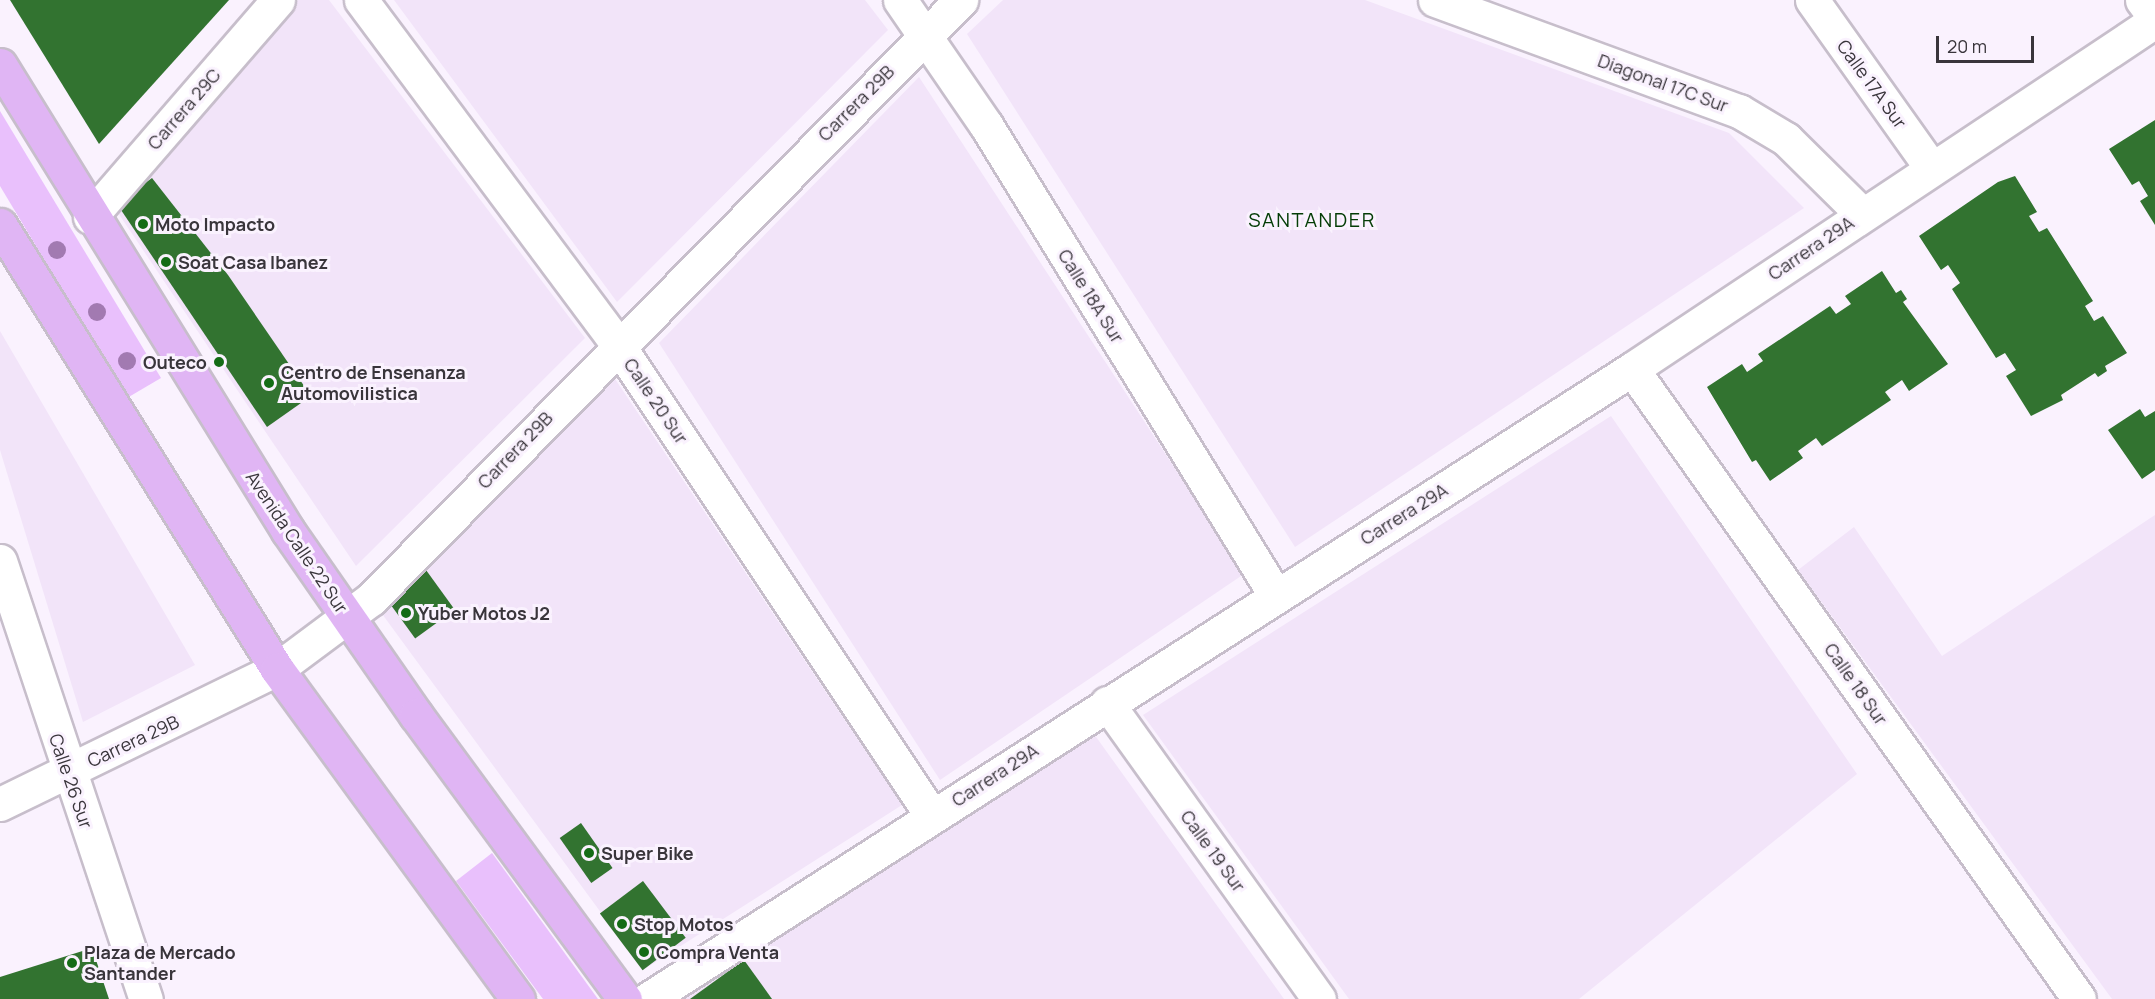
<!DOCTYPE html>
<html>
<head>
<meta charset="utf-8">
<style>
  body { margin:0 }
  #map { position:relative; width:2155px; height:999px; overflow:hidden; background:#faf2fe; font-family:Manrope,sans-serif }
  div>[style] { position:absolute }
  [style*='--x'] { left:calc(var(--x)*1px); top:calc(var(--y)*1px); width:calc(var(--w)*1px); rotate:calc(var(--a)*1deg) }
  .built>* { inset:0; background:#f2e4f9 }
  .green>* { inset:0; background:#e9c0fc }
  .building>* { inset:0; background:#327330; transform-origin:0 0 }
  .roads { filter:drop-shadow(2px 0 #c7becb) drop-shadow(-2px 0 #c7becb) drop-shadow(0 2px #c7becb) drop-shadow(0 -2px #c7becb) }
  .minor>* { height:33px; margin:-16.5px; padding:0 16.5px; transform-origin:16.5px; border-radius:16.5px; background:#fff }
  .tertiary>* { height:33px; margin:-16.5px; padding:0 16.5px; transform-origin:16.5px; border-radius:16.5px; background:#fff }
  .primary>* { height:33px; margin:-16.5px; padding:0 16.5px; transform-origin:16.5px; border-radius:16.5px; background:#e0b5f4 }
  .trees>* { width:18px; height:18px; margin:-9px; border-radius:50%; background:#a27ab1 }
  .dots>* { width:16px; height:16px; translate:-50% -50%; box-sizing:border-box; border:3px solid #faf2fe; border-radius:50% }
  span { translate:-50% -50%; white-space:nowrap; text-align:center; line-height:1.15; -webkit-text-stroke:6px #faf2fe; paint-order:stroke }
  .street-label { font-size:18px; color:#39353b }
  .poi-label { font-size:18px; color:#39353b; font-weight:700 }
  .left { translate:0 -50%; text-align:left }
  .right { translate:-100% -50%; text-align:right }
  .neighbourhood-label { font-size:20px; color:#043d06; letter-spacing:1.5px }
  .scale { position:absolute; left:1936px; top:36px; width:98px; height:27px; box-sizing:border-box; border:3px solid #39353b; border-top:0; padding-left:8px; font-size:18px; line-height:21px; white-space:nowrap; color:#39353b; -webkit-text-stroke:4px #faf2fe; paint-order:stroke }
</style>
</head>
<body>
<div id="map">
  <div class="built">
    <div style="clip-path:polygon(298px 0,329px 0,585px 338px,356px 566px,112px 204px)"></div>
    <div style="clip-path:polygon(394px 0,865px 0,888px 30px,617px 302px)"></div>
    <div style="clip-path:polygon(1003px 0,1365px 0,1729px 133px,1804px 208px,1295px 547px,967px 34px)"></div>
    <div style="clip-path:polygon(919px 77px,1244px 574px,940px 780px,659px 343px)"></div>
    <div style="clip-path:polygon(0 331px,195px 665px,83px 722px,0 450px)"></div>
    <div style="clip-path:polygon(615px 379px,902px 805px,643px 970px,377px 607px,499px 496px)"></div>
    <div style="clip-path:polygon(1611px 416px,1857px 774px,1579px 999px,1349px 999px,1143px 715px)"></div>
    <div style="clip-path:polygon(2155px 515px,2155px 999px,2112px 999px,1798px 570px,1854px 527px,1942px 656px)"></div>
    <div style="clip-path:polygon(1094px 734px,1284px 999px,681px 999px)"></div>
  </div>
  <div class="green">
    <div style="clip-path:polygon(0 111px,161px 378px,127px 398px,0 186px)"></div>
    <div style="clip-path:polygon(492px 853px,598px 999px,543px 999px,456px 881px)"></div>
  </div>
  <div class="building">
    <div style="clip-path:polygon(10px 0,229px 0,99px 144px)"></div>
    <div style="clip-path:polygon(2155px 120px,2155px 225px,2140px 201px,2148px 196px,2139px 181px,2132px 185px,2109px 149px)"></div>
    <div style="clip-path:polygon(2015px 176px,2037px 212px,2029px 216px,2039px 232px,2047px 228px,2093px 301px,2085px 306px,2094px 321px,2103px 316px,2127px 353px,2105px 366px,2107px 371px,2098px 377px,2095px 373px,2061px 395px,2063px 400px,2031px 416px,2006px 376px,2016px 370px,2005px 353px,1996px 358px,1952px 289px,1960px 283px,1948px 265px,1941px 270px,1919px 236px,1998px 182px)"></div>
    <div style="clip-path:polygon(152px 178px,228px 275px,311px 396px,267px 427px,117px 204px)"></div>
    <div style="clip-path:polygon(1882px 271px,1896px 293px,1901px 290px,1907px 299px,1903px 302px,1948px 364px,1909px 391px,1902px 380px,1885px 392px,1891px 400px,1822px 446px,1816px 438px,1798px 451px,1803px 458px,1770px 481px,1756px 460px,1752px 462px,1707px 387px,1742px 364px,1747px 372px,1763px 361px,1758px 354px,1830px 306px,1836px 314px,1851px 304px,1845px 296px)"></div>
    <div style="clip-path:polygon(2140px 409px,2145px 417px,2155px 411px,2155px 470px,2142px 479px,2108px 430px)"></div>
    <div style="left:426px;top:570px;width:49px;height:49px;rotate:54deg"></div>
    <div style="left:581px;top:823px;width:55px;height:26px;rotate:55deg"></div>
    <div style="left:643px;top:881px;width:71px;height:54px;rotate:53deg"></div>
    <div style="clip-path:polygon(92px 948px,109px 999px,0 999px,0 977px)"></div>
    <div style="clip-path:polygon(744px 960px,772px 999px,690px 999px)"></div>
  </div>
  <div class="roads">
    <div class="minor">
      <div style="--x:361;--y:0;--w:430;--a:53.3"></div>
      <div style="--x:618;--y:345;--w:566;--a:56.31"></div>
      <div style="--x:900;--y:0;--w:152;--a:55.5"></div>
      <div style="--x:986;--y:125;--w:553;--a:58.38"></div>
      <div style="--x:1435;--y:0;--w:324;--a:20.1"></div>
      <div style="--x:1739;--y:111;--w:55;--a:30.8"></div>
      <div style="--x:1786;--y:139;--w:107;--a:44.6"></div>
      <div style="--x:1812;--y:0;--w:207;--a:54.6"></div>
      <div style="--x:90;--y:217;--w:287;--a:-49.1"></div>
      <div style="--x:1632;--y:369;--w:772;--a:54.64"></div>
      <div style="--x:0;--y:561;--w:462;--a:71.6"></div>
      <div style="--x:1107;--y:703;--w:364;--a:54.4"></div>
      <div style="--x:0;--y:804;--w:308;--a:-26"></div>
      <div style="--x:277;--y:669;--w:117;--a:-36.7"></div>
      <div style="--x:371;--y:599;--w:841;--a:-45.43"></div>
      <div style="--x:648;--y:999;--w:1168;--a:-32.63"></div>
      <div style="--x:1632;--y:369;--w:628;--a:-33.64"></div>
    </div>
    <div class="tertiary">
      <div style="--x:2142;--y:0;--w:21;--a:53"></div>
    </div>
    <div class="primary">
      <div style="--x:0;--y:65;--w:548;--a:58.28"></div>
      <div style="--x:288;--y:531;--w:224;--a:55.2"></div>
      <div style="--x:416;--y:715;--w:353;--a:53.7"></div>
      <div style="--x:0;--y:225;--w:523;--a:58.04"></div>
      <div style="--x:277;--y:669;--w:409;--a:53.9"></div>
    </div>
  </div>
  <div class="trees">
    <div style="left:57px;top:250px"></div>
    <div style="left:97px;top:312px"></div>
    <div style="left:127px;top:361px"></div>
  </div>
  <div class="dots">
    <div style="left:143px;top:224px;background:#146c16"></div>
    <div style="left:166px;top:262px;background:#146c16"></div>
    <div style="left:219px;top:362px;background:#146c16"></div>
    <div style="left:269px;top:383px;background:#146c16"></div>
    <div style="left:406px;top:613px;background:#146c16"></div>
    <div style="left:589px;top:853px;background:#146c16"></div>
    <div style="left:622px;top:924px;background:#146c16"></div>
    <div style="left:644px;top:952px;background:#146c16"></div>
    <div style="left:72px;top:963px;background:#146c16"></div>
  </div>
  <div class="street-label">
    <span style="left:1663px;top:83px;rotate:20deg">Diagonal 17C Sur</span>
    <span style="left:1872px;top:84px;rotate:54deg">Calle 17A Sur</span>
    <span style="left:856px;top:103px;rotate:-45deg">Carrera 29B</span>
    <span style="left:184px;top:109px;rotate:-49deg">Carrera 29C</span>
    <span style="left:1811px;top:248px;rotate:-34deg">Carrera 29A</span>
    <span style="left:1091px;top:296px;rotate:58deg">Calle 18A Sur</span>
    <span style="left:656px;top:401px;rotate:56deg">Calle 20 Sur</span>
    <span style="left:515px;top:450px;rotate:-46deg">Carrera 29B</span>
    <span style="left:1404px;top:514px;rotate:-32deg">Carrera 29A</span>
    <span style="left:297px;top:542px;rotate:56deg">Avenida Calle 22 Sur</span>
    <span style="left:1856px;top:684px;rotate:55deg">Calle 18 Sur</span>
    <span style="left:133px;top:741px;rotate:-25deg">Carrera 29B</span>
    <span style="left:995px;top:775px;rotate:-33deg">Carrera 29A</span>
    <span style="left:71px;top:781px;rotate:71deg">Calle 26 Sur</span>
    <span style="left:1213px;top:851px;rotate:54deg">Calle 19 Sur</span>
  </div>
  <div class="poi-label">
    <span class="left" style="left:155px;top:224px">Moto Impacto</span>
    <span class="left" style="left:178px;top:262px">Soat Casa Ibanez</span>
    <span class="right" style="left:207px;top:362px">Outeco</span>
    <span class="left" style="left:281px;top:383px">Centro de Ensenanza<br>Automovilistica</span>
    <span class="left" style="left:418px;top:613px">Yuber Motos J2</span>
    <span class="left" style="left:601px;top:853px">Super Bike</span>
    <span class="left" style="left:634px;top:924px">Stop Motos</span>
    <span class="left" style="left:656px;top:952px">Compra Venta</span>
    <span class="left" style="left:84px;top:963px">Plaza de Mercado<br>Santander</span>
  </div>
  <div class="neighbourhood-label">
    <span style="left:1312px;top:219px">SANTANDER</span>
  </div>
  <div class="scale">20 m</div>
</div>
</body>
</html>
